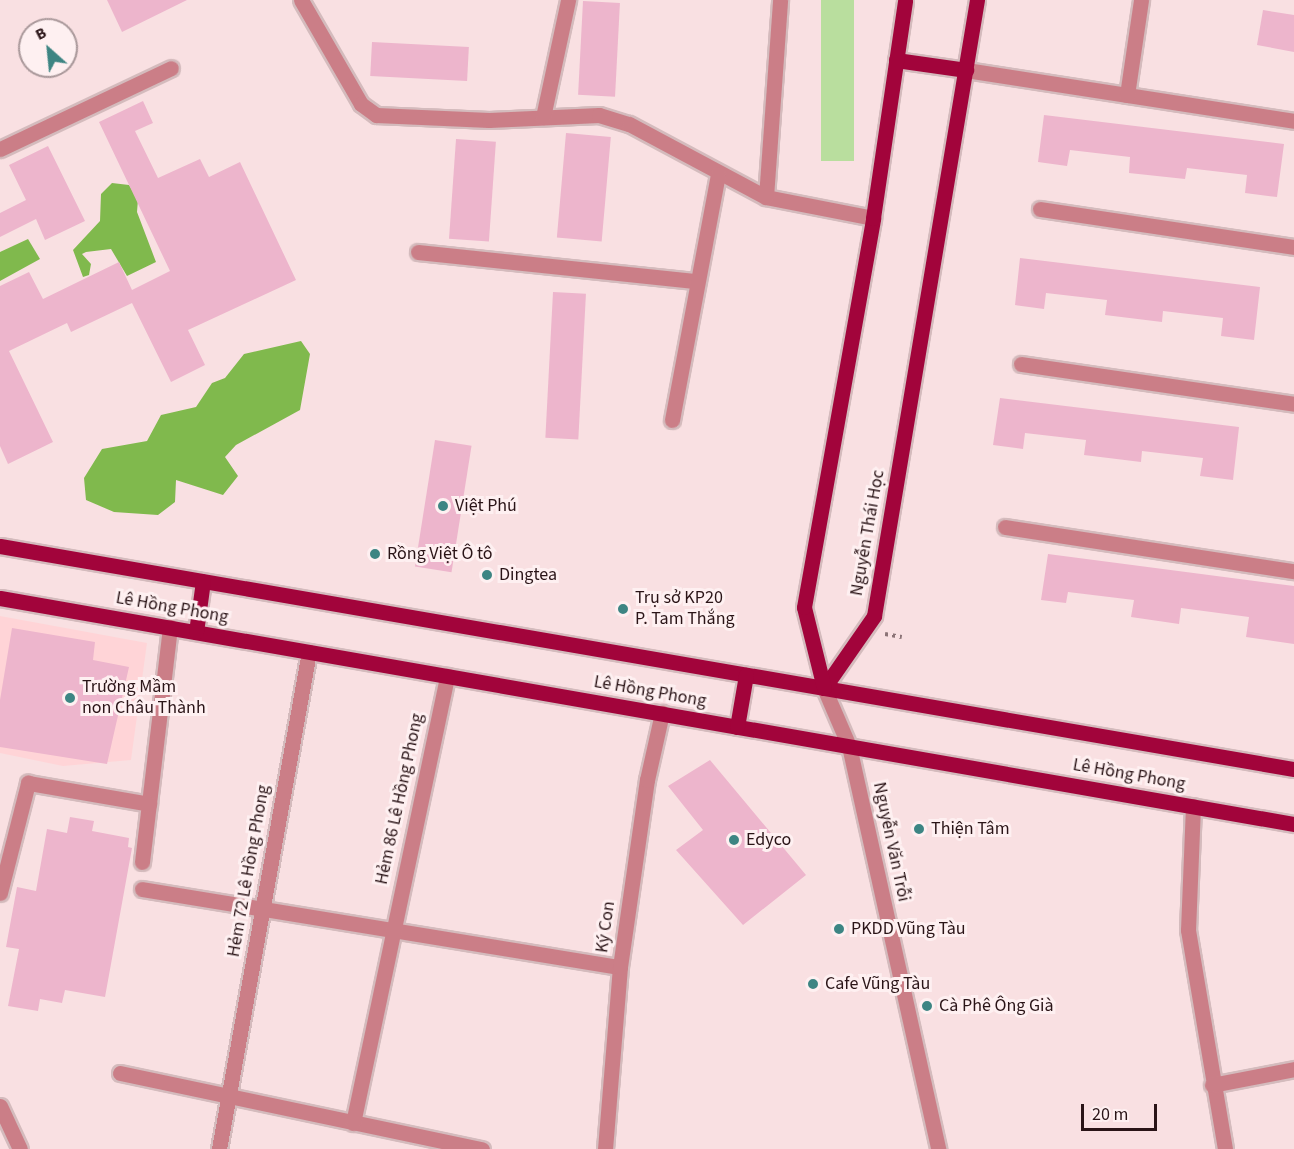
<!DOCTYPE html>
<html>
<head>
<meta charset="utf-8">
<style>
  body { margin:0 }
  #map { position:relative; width:1294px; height:1149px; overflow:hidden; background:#f9e0e2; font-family:"Source Sans 3",sans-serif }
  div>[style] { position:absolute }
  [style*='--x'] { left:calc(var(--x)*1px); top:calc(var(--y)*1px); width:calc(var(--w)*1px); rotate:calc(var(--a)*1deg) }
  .built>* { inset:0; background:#ffd4d7 }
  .green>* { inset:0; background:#b9de9e; transform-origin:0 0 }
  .forest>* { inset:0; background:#80b94d }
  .building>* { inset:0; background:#edb5cc; transform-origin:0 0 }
  .path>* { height:4px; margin-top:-2px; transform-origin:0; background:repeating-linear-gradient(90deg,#8c7477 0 3px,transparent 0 7.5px) }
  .roads { filter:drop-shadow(2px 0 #d4bbbd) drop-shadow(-2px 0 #d4bbbd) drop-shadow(0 2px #d4bbbd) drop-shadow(0 -2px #d4bbbd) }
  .minor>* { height:15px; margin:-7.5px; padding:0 7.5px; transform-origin:7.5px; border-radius:7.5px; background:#cb7e87 }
  .major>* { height:15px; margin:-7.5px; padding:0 7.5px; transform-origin:7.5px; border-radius:7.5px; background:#a2043b }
  .dots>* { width:16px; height:16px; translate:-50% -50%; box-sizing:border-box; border:3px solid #fef0f1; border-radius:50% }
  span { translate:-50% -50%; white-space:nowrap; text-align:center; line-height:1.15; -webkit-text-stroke:6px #fef0f1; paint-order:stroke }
  .poi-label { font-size:18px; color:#2a1417 }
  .left { translate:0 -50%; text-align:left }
  .street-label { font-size:18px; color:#2a1417 }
  .north { position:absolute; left:18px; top:18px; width:60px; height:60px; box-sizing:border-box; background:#fef0f1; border:2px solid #a9989a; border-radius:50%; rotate:333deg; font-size:16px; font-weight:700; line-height:24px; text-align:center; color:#2a1417 }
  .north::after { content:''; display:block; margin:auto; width:21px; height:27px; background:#3d8583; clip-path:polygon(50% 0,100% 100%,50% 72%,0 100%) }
  .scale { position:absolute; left:1081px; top:1104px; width:76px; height:27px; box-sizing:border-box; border:3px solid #2a1417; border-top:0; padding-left:8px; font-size:18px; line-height:21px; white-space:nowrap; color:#2a1417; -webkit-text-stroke:4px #fef0f1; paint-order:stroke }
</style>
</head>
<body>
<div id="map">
  <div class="built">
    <div style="clip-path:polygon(0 616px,147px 643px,131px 760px,63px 766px,0 753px)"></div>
  </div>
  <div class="green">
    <div style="left:821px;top:0;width:33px;height:161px"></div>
  </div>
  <div class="forest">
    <div style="clip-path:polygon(112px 183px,129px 185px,138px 199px,137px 212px,156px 262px,127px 276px,111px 249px,86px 252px,82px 254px,91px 264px,89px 275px,83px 277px,73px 250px,100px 221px,101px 194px)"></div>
    <div style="clip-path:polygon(28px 239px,40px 259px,0 281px,0 252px)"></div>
    <div style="clip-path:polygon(301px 341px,310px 354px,300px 410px,236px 445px,225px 457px,238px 476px,223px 495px,176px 480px,175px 502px,158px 515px,114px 512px,86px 500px,84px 478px,102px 449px,147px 441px,161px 415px,196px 407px,212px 383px,225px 378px,244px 354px)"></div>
  </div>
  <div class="building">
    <div style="clip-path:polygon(107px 0,187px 0,122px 32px)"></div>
    <div style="left:583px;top:1px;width:37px;height:94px;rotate:3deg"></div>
    <div style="clip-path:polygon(1263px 10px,1294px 15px,1294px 52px,1257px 45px)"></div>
    <div style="left:372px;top:42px;width:97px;height:34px;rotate:3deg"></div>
    <div style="clip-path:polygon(143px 101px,153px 123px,135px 131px,158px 178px,200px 159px,209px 177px,240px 162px,296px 280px,188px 330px,205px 365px,171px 382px,132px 303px,71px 332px,67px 323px,9px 351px,53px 442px,8px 464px,0 446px,0 286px,29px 272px,43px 299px,119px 262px,132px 290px,170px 271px,99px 122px)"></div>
    <div style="clip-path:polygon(1044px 115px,1284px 144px,1277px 197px,1245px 193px,1247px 175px,1187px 168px,1185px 179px,1129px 173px,1130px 157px,1070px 150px,1067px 166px,1038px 162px)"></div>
    <div style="left:566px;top:133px;width:45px;height:105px;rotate:5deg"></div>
    <div style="left:456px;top:139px;width:40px;height:100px;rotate:4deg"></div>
    <div style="clip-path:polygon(48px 146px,85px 221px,45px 240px,36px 219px,0 237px,0 213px,26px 200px,9px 165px)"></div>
    <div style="clip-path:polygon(1020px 258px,1260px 287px,1254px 340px,1221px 336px,1223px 318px,1163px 311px,1162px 322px,1105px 315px,1107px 300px,1046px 293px,1044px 309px,1015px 305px)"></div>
    <div style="left:553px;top:292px;width:33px;height:146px;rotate:3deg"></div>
    <div style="clip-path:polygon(1000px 398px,1239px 427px,1233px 480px,1200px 476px,1203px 458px,1142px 451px,1141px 462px,1084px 455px,1086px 440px,1025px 433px,1023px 449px,993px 445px)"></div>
    <div style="left:435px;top:440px;width:37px;height:128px;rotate:9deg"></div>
    <div style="clip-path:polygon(1048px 554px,1294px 586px,1294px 644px,1246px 637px,1249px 617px,1181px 608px,1179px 624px,1131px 617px,1134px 600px,1068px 592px,1066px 603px,1041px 600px)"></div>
    <div style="clip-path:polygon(12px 628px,95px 642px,93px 660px,129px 667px,107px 764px,0 747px,0 700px)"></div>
    <div style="clip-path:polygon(710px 760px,806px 875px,743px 925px,676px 850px,703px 830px,668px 786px)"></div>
    <div style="clip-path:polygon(70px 817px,94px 821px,92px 831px,129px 838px,128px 847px,132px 848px,105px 997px,65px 990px,62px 1003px,40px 999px,38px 1011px,8px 1006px,19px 949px,6px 947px,17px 887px,36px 891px,47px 829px,67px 833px)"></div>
  </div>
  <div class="path">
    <div style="--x:885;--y:634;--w:17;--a:10"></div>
  </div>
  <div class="roads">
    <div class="minor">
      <div style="--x:301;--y:0;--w:120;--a:60"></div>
      <div style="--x:361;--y:104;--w:19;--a:36"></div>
      <div style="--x:376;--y:115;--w:113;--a:2.5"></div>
      <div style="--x:489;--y:120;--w:110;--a:-2.6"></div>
      <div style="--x:599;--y:115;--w:31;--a:17"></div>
      <div style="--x:629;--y:124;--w:155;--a:28.1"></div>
      <div style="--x:766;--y:197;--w:109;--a:11.1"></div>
      <div style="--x:966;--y:70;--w:332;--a:8.8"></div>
      <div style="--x:1127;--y:95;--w:96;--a:-81.6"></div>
      <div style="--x:543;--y:117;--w:120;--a:-77.9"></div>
      <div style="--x:0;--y:149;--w:189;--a:-25.3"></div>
      <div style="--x:766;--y:197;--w:197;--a:-85.9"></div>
      <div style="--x:1040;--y:209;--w:257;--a:8.5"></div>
      <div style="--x:418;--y:252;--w:280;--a:6"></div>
      <div style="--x:1021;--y:364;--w:276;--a:8.3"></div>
      <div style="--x:672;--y:420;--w:250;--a:-79.4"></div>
      <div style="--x:1005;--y:527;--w:292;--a:8.7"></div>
      <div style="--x:824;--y:688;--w:63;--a:66.7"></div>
      <div style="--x:849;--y:746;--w:413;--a:77.5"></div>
      <div style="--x:1193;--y:806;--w:124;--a:92.3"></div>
      <div style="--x:1188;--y:930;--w:222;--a:80.4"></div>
      <div style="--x:142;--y:862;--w:237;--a:-83.2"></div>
      <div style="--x:142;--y:889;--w:484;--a:9.3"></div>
      <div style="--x:0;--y:893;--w:114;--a:-75.7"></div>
      <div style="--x:28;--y:783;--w:123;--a:9.8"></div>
      <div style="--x:120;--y:1073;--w:370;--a:11.9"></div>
      <div style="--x:1212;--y:1085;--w:84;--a:-11"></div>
      <div style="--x:0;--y:1106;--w:47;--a:65.1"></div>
      <div style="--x:353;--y:1123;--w:457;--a:-78.1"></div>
      <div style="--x:219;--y:1149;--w:505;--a:-79.74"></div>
      <div style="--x:605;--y:1149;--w:183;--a:-85.3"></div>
      <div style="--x:620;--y:967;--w:189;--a:-81.8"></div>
      <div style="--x:647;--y:780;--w:69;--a:-77.4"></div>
    </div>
    <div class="major">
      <div style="--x:896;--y:60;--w:71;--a:8.1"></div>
      <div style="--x:0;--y:546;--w:1313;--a:9.78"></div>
      <div style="--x:0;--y:598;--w:1314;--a:9.91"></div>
      <div style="--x:196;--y:632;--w:51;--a:-82.2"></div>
      <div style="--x:824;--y:688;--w:88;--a:-55.2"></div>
      <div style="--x:874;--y:616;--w:625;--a:-80.51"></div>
      <div style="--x:824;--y:688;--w:83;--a:-103.9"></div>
      <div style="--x:804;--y:607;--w:395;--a:-79.9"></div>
      <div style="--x:873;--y:218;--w:220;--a:-81.6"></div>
      <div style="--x:737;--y:727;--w:53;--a:-80.2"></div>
    </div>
  </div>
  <div class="dots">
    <div style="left:443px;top:506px;background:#3d8583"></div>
    <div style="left:375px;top:554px;background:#3d8583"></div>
    <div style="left:487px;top:575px;background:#3d8583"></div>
    <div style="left:623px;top:609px;background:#3d8583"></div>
    <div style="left:70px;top:698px;background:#3d8583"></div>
    <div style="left:919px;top:829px;background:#3d8583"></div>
    <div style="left:734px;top:840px;background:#3d8583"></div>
    <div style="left:839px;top:929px;background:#3d8583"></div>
    <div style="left:813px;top:984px;background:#3d8583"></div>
    <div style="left:927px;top:1006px;background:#3d8583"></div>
  </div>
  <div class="poi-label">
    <span class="left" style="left:455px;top:506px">Việt Phú</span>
    <span class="left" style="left:387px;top:554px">Rồng Việt Ô tô</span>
    <span class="left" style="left:499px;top:575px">Dingtea</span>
    <span class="left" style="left:635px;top:609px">Trụ sở KP20<br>P. Tam Thắng</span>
    <span class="left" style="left:82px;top:698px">Trường Mầm<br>non Châu Thành</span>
    <span class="left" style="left:931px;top:829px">Thiện Tâm</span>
    <span class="left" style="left:746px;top:840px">Edyco</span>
    <span class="left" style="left:851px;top:929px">PKDD Vũng Tàu</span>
    <span class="left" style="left:825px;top:984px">Cafe Vũng Tàu</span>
    <span class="left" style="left:939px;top:1006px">Cà Phê Ông Già</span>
  </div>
  <div class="street-label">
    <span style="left:868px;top:533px;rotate:-80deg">Nguyễn Thái Học</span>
    <span style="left:172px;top:608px;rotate:10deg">Lê Hồng Phong</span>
    <span style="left:650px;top:692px;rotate:10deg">Lê Hồng Phong</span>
    <span style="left:1129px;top:775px;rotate:10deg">Lê Hồng Phong</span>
    <span style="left:400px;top:799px;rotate:-78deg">Hẻm 86 Lê Hồng Phong</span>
    <span style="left:891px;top:842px;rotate:78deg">Nguyễn Văn Trỗi</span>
    <span style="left:249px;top:871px;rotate:-80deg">Hẻm 72 Lê Hồng Phong</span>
    <span style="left:606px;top:927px;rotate:-82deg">Ký Con</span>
  </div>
  <div class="north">B</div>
  <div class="scale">20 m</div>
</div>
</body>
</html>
